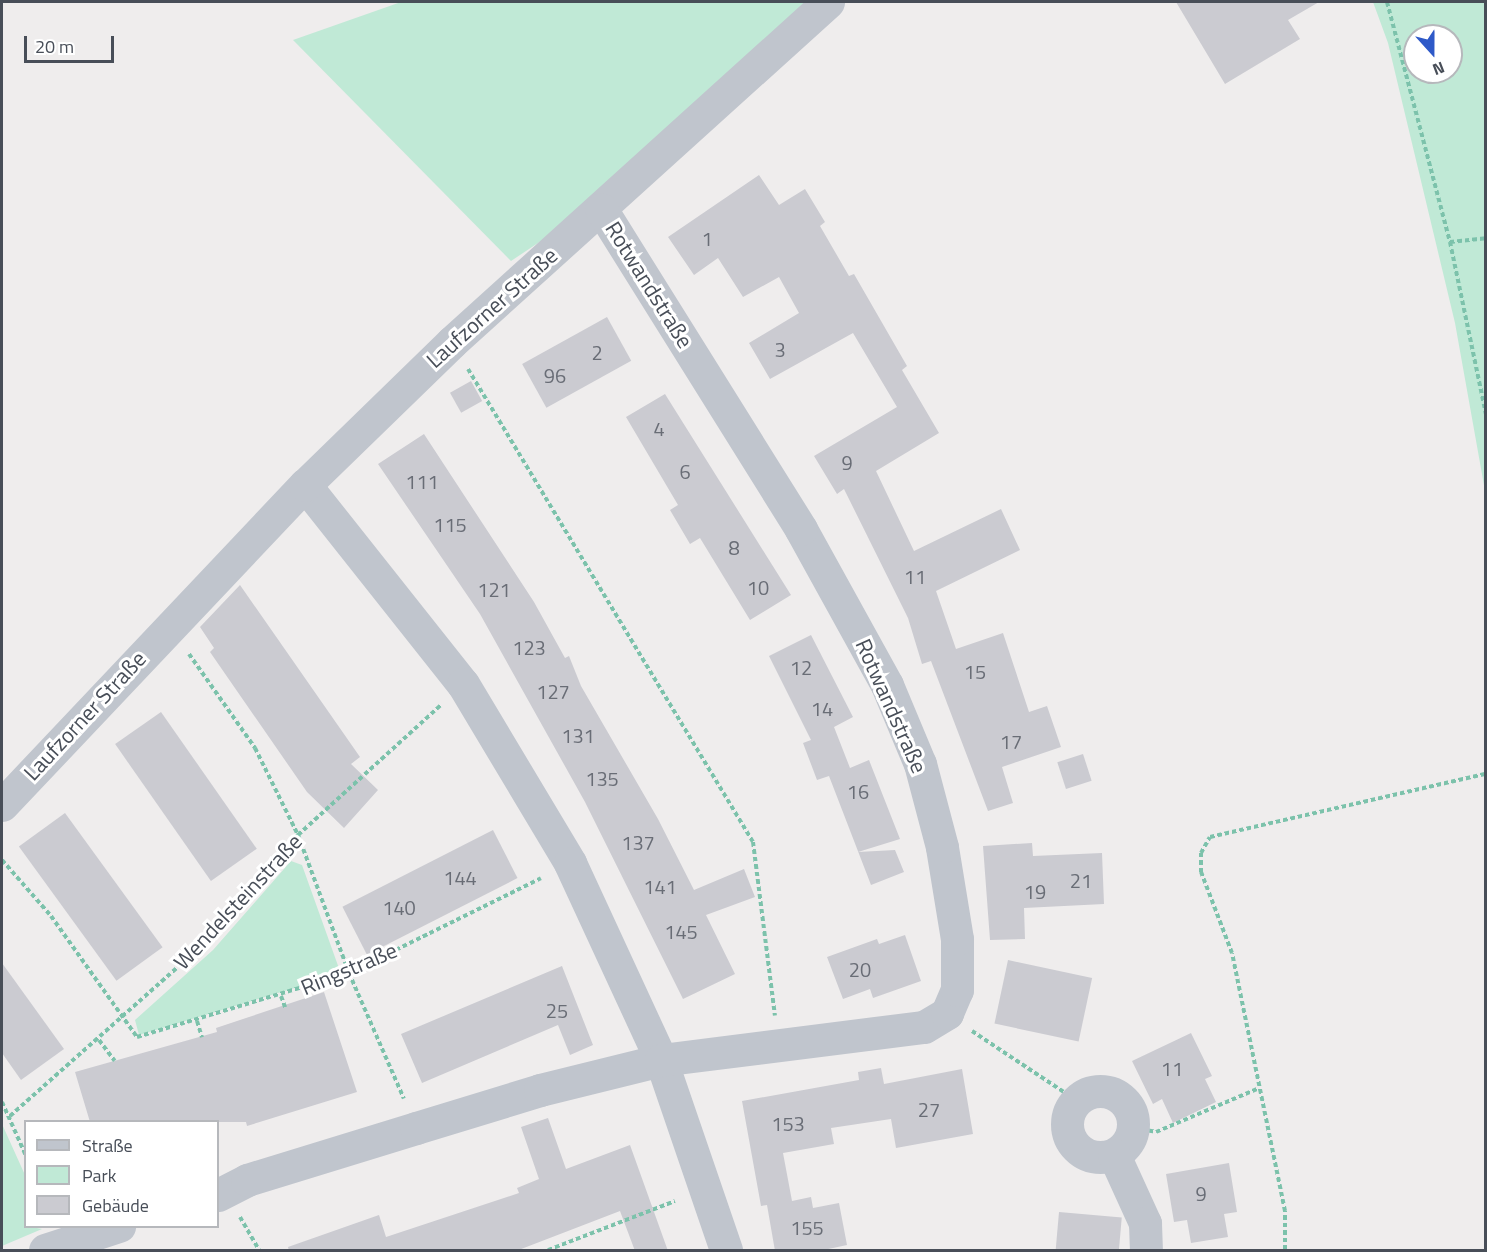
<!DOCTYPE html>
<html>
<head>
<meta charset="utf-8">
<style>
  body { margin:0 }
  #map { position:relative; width:1487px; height:1252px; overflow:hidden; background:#efeded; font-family:"Titillium Web",sans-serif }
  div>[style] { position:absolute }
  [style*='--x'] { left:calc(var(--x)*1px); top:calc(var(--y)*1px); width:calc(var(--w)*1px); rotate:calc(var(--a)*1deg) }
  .green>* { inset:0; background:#c0e9d6 }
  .building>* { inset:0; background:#cbcbd1; transform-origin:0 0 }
  .path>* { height:4px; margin-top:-2px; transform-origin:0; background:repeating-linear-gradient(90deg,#7cc2ab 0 4.5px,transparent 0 7.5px) }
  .minor>* { height:33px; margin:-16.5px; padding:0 16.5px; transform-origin:16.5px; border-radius:16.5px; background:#c0c5cd }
  .minor>.ring { margin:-16.5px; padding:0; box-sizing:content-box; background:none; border:33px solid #c0c5cd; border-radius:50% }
  span { translate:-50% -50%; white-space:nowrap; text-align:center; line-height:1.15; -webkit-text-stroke:6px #fff; paint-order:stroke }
  .number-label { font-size:20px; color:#696d76 }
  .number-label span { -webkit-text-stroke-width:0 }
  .street-label { font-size:22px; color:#484e58 }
  .frame { position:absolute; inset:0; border:3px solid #484e58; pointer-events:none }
  .legend { position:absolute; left:24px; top:1120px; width:195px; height:108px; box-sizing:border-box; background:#fff; border:2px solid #b6b8bc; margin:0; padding:8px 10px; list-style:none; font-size:18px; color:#484e58 }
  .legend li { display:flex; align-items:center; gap:12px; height:30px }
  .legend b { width:30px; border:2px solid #b6b8bc }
  .north { position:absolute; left:1403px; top:24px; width:60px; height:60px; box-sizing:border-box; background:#fff; border:2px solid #b6b8bc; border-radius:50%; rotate:159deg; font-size:16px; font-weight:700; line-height:24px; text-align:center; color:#484e58 }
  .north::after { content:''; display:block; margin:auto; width:21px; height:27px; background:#2e59c8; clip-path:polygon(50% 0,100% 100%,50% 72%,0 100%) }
  .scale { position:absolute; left:24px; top:36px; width:90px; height:27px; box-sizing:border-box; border:3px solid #484e58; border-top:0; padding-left:8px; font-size:18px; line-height:21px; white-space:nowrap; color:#484e58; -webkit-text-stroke:4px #fff; paint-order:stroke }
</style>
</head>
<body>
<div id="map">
  <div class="green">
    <div style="clip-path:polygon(401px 2px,806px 2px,553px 233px,511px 261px,293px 40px)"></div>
    <div style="clip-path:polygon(evenodd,1373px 2px,1485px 2px,1485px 491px,1455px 323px,1388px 43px,1373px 2px,1415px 36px,1451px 36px,1451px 72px,1415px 72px,1415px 36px)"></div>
    <div style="clip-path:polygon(291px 861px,302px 865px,341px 974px,139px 1035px,135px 1020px,213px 950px)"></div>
    <div style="clip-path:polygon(2px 1124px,25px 1175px,26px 1226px,42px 1229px,2px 1246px)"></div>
  </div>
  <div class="building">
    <div style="clip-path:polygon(1176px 2px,1319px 2px,1288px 20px,1300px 39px,1225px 84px)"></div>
    <div style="clip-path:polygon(759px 175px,779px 205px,805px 189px,825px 222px,820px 226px,849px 276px,854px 274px,907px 366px,902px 370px,939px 433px,876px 471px,914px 551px,1001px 509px,1020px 550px,936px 591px,956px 649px,1003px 633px,1029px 712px,1047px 706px,1061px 747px,1002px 767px,1013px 803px,988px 811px,931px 661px,922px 664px,908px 618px,844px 489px,837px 494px,814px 456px,897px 407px,853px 333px,770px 379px,749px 343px,799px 313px,779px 277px,743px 297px,718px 258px,694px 275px,668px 237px)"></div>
    <div style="left:607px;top:317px;width:50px;height:97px;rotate:61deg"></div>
    <div style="left:471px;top:381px;width:23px;height:24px;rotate:61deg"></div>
    <div style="clip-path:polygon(665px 394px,791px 595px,750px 620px,700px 538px,690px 544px,670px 510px,678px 505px,626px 417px)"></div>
    <div style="clip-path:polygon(424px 434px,534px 602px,565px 658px,569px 656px,581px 686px,658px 819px,694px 890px,744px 869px,755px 897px,706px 915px,735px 974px,683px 999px,585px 802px,480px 614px,378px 464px)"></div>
    <div style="clip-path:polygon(240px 585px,360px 757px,351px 764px,378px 790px,344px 828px,307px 792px,210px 652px,214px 648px,200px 627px)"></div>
    <div style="clip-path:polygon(811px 635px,853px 717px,834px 727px,850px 768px,869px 760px,900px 839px,858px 852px,895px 850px,904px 872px,871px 885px,829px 776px,817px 780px,803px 743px,811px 740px,769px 656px)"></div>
    <div style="left:161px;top:712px;width:167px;height:56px;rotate:55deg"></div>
    <div style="left:1083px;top:754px;width:28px;height:27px;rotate:72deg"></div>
    <div style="left:65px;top:813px;width:166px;height:57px;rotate:54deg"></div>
    <div style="left:493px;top:830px;width:54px;height:169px;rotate:63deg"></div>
    <div style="clip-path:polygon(1032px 843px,1033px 856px,1102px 853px,1104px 904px,1024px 908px,1025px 939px,990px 940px,983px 846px)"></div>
    <div style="clip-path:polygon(905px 935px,921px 981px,873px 998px,870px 989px,843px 999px,827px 957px,877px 939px,879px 944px)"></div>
    <div style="left:1008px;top:960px;width:86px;height:65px;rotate:12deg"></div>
    <div style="clip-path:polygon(2px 963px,64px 1049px,21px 1080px,2px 1053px)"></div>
    <div style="clip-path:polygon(562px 966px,593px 1045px,570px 1055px,558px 1025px,422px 1083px,401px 1034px)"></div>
    <div style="clip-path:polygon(324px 992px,357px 1092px,247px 1126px,246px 1122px,90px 1122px,75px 1072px,217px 1032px,216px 1028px)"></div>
    <div style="clip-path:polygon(1191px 1033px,1212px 1076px,1205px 1079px,1216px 1102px,1173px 1123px,1162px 1099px,1153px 1104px,1132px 1061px)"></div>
    <div style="clip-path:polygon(881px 1068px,884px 1084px,962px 1069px,973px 1134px,896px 1148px,891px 1119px,831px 1128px,834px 1144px,783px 1153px,792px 1201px,811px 1197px,813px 1208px,839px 1203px,847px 1245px,819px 1251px,775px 1251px,767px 1205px,761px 1206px,742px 1101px,859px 1080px,858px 1072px)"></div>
    <div style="clip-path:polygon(548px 1118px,566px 1169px,630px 1145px,668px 1251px,635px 1251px,620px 1211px,516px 1251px,289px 1251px,288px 1247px,379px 1215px,386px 1237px,519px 1193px,517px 1188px,539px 1179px,521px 1127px)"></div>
    <div style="clip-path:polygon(1229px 1163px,1237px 1212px,1224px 1214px,1228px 1237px,1191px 1243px,1187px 1220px,1174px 1222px,1166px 1174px)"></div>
    <div style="left:1059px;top:1212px;width:63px;height:39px;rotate:5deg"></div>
  </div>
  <div class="path">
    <div style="--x:1387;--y:2;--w:248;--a:75.3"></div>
    <div style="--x:1450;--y:242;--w:177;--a:78.2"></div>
    <div style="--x:1450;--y:242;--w:36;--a:-6"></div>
    <div style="--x:468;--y:369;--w:552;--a:58.93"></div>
    <div style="--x:753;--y:842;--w:175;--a:82.8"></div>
    <div style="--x:189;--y:654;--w:115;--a:54.9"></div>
    <div style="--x:255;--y:748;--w:97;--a:63.7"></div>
    <div style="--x:298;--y:835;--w:147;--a:69.7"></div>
    <div style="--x:349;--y:973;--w:137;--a:66.4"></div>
    <div style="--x:2;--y:860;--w:74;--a:48.8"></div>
    <div style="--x:51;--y:916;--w:148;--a:54.6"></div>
    <div style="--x:137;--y:1037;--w:221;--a:-16.8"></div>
    <div style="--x:349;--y:973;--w:214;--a:-26.3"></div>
    <div style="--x:281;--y:996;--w:12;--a:70"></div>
    <div style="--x:197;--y:1021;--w:17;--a:73"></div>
    <div style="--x:972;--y:1031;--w:125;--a:33.6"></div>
    <div style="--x:99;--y:1040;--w:26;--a:53"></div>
    <div style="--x:2;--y:1102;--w:59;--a:66"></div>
    <div style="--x:10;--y:1116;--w:227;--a:-41.6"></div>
    <div style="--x:180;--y:965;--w:176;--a:-47.8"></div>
    <div style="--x:298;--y:835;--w:193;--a:-42.3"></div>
    <div style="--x:1134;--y:1128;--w:22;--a:10"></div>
    <div style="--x:1156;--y:1132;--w:112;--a:-23.1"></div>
    <div style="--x:240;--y:1217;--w:38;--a:60"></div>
    <div style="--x:548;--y:1250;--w:136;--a:-21.1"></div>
    <div style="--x:1285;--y:1250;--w:39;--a:-90"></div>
    <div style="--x:1285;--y:1211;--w:263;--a:-101.6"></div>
    <div style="--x:1232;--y:953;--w:87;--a:-110.9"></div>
    <div style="--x:1201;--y:872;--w:19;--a:-90"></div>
    <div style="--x:1201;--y:853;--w:18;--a:-61"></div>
    <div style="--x:1210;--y:837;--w:283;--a:-12.9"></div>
  </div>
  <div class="minor">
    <div style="--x:305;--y:485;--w:254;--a:51.6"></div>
    <div style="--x:463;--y:684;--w:209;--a:59.1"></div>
    <div style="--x:570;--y:863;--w:217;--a:65.2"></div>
    <div style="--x:661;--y:1060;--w:201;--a:71.1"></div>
    <div style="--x:2;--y:805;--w:441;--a:-46.6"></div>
    <div style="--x:305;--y:485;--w:205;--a:-44.2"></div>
    <div style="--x:452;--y:342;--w:507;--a:-42.12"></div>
    <div class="ring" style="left:1067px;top:1091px;width:33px;height:33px"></div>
    <div style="--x:1114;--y:1155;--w:75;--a:65.5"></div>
    <div style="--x:1145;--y:1223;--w:27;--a:88"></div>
    <div style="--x:218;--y:1195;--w:33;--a:-27"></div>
    <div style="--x:247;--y:1180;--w:177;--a:-17.1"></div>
    <div style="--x:416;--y:1128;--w:130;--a:-17"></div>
    <div style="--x:540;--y:1090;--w:125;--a:-13.9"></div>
    <div style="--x:661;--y:1060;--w:265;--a:-7.2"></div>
    <div style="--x:924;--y:1027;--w:27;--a:-31"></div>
    <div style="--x:947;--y:1013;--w:25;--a:-67"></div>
    <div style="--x:957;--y:990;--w:51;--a:-90"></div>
    <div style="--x:957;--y:939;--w:93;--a:-99.3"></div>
    <div style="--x:942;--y:847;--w:86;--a:-104.8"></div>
    <div style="--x:920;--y:764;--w:86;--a:-112.7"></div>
    <div style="--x:887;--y:685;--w:178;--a:-118.9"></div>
    <div style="--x:801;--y:529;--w:377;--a:-122"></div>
    <div style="--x:45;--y:1250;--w:78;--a:-18"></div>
  </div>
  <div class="number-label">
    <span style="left:707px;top:238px">1</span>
    <span style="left:780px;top:349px">3</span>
    <span style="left:597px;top:352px">2</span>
    <span style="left:555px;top:375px">96</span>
    <span style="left:659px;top:428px">4</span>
    <span style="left:847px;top:462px">9</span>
    <span style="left:685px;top:471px">6</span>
    <span style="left:422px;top:481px">111</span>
    <span style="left:450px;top:524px">115</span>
    <span style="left:734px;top:547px">8</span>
    <span style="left:915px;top:576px">11</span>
    <span style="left:758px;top:587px">10</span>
    <span style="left:494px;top:589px">121</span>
    <span style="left:529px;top:647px">123</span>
    <span style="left:801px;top:667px">12</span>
    <span style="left:975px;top:671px">15</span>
    <span style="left:553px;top:691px">127</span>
    <span style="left:822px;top:708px">14</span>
    <span style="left:578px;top:735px">131</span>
    <span style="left:1011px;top:741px">17</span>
    <span style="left:602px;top:778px">135</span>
    <span style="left:858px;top:791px">16</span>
    <span style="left:638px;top:842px">137</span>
    <span style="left:460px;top:877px">144</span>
    <span style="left:1081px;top:880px">21</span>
    <span style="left:660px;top:886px">141</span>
    <span style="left:1035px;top:891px">19</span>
    <span style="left:399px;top:907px">140</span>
    <span style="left:681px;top:931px">145</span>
    <span style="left:860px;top:969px">20</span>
    <span style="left:557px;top:1010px">25</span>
    <span style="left:1172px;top:1068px">11</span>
    <span style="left:929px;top:1109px">27</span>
    <span style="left:788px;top:1123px">153</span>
    <span style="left:1201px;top:1193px">9</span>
    <span style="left:807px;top:1227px">155</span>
  </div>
  <div class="street-label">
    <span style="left:649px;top:285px;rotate:58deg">Rotwandstraße</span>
    <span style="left:492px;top:308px;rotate:-42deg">Laufzorner Straße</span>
    <span style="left:891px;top:706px;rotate:66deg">Rotwandstraße</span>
    <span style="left:85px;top:716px;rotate:-47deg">Laufzorner Straße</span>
    <span style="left:238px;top:902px;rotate:-47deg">Wendelsteinstraße</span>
    <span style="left:349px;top:969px;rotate:-23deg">Ringstraße</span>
  </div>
  <div class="frame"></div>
  <ul class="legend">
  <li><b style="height:8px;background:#c0c5cd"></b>Straße</li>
  <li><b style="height:16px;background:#c0e9d6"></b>Park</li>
  <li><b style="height:16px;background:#cbcbd1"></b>Gebäude</li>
  </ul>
  <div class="north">N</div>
  <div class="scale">20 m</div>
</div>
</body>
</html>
